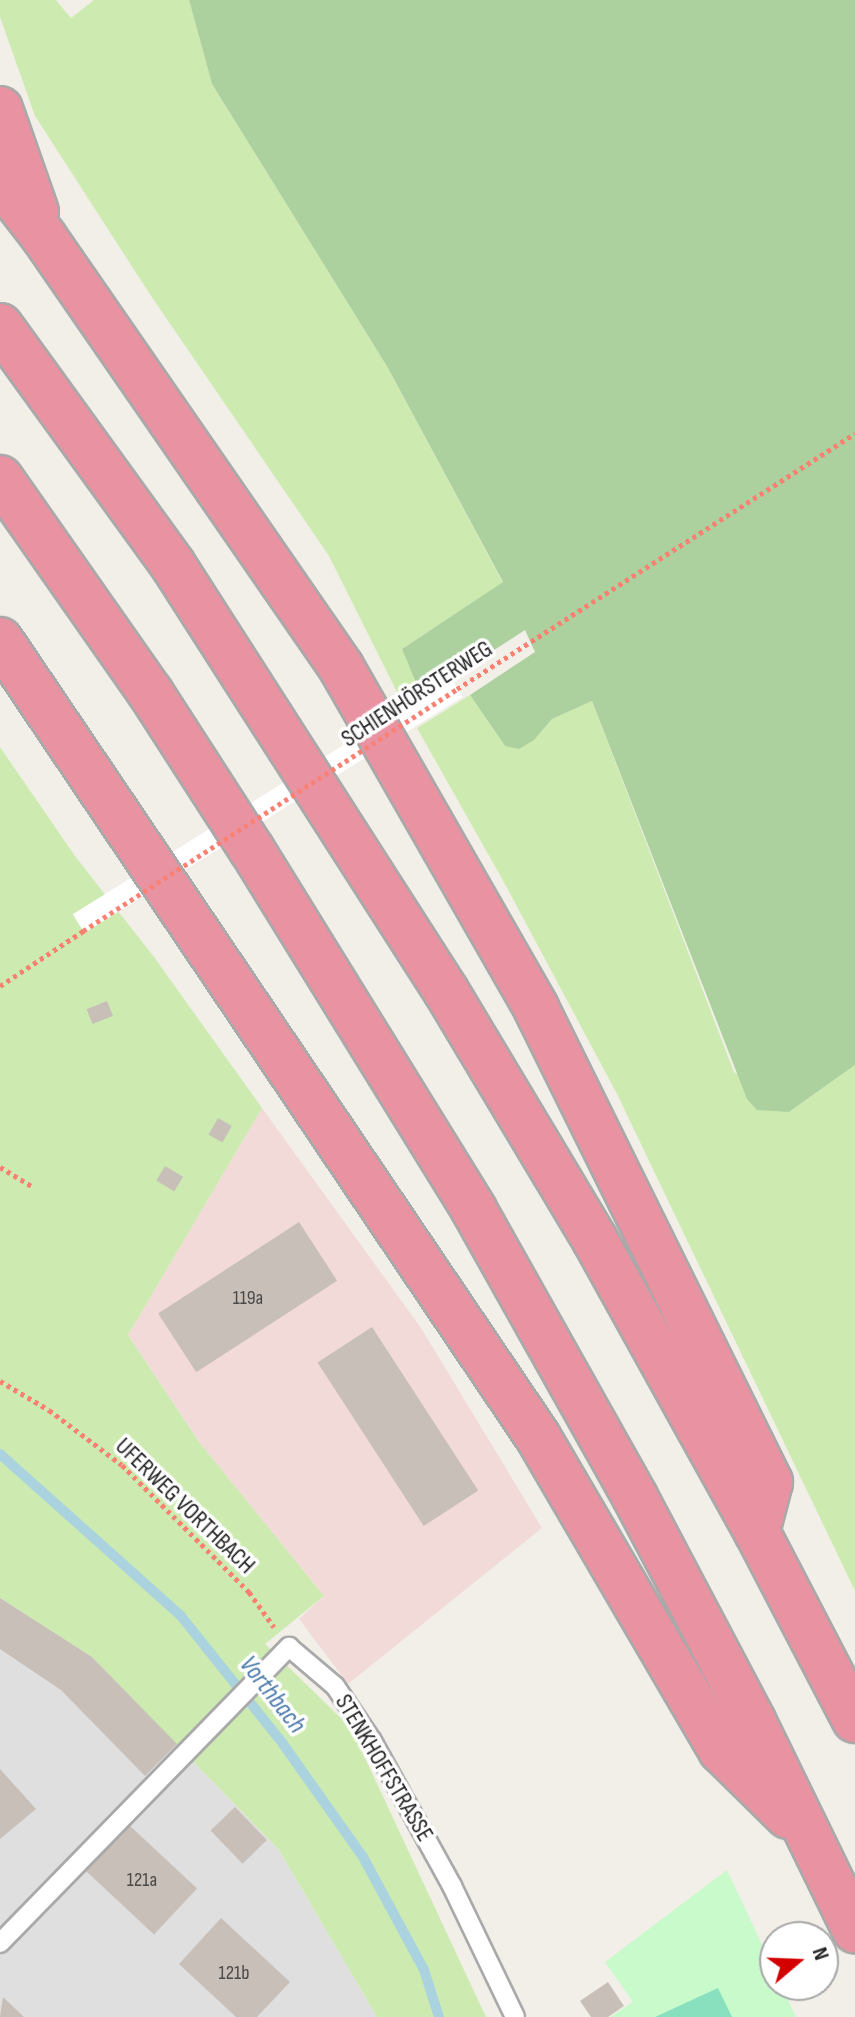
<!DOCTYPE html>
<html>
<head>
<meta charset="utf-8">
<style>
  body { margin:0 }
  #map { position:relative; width:855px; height:2017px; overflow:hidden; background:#f2efe9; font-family:"Sofia Sans Condensed",sans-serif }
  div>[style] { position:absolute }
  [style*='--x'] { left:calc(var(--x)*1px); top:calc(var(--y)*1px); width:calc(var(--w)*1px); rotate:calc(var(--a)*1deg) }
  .residential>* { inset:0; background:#e0dfdf }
  .commercial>* { inset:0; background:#f2dad9 }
  .grass>* { inset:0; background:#cdebb0 }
  .forest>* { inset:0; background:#add19e }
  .park>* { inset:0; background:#c8facc }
  .pitch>* { inset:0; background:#88e0be }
  .pier>* { inset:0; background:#fff; transform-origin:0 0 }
  .stream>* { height:10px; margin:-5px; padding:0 5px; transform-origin:5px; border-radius:5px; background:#aad3df }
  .building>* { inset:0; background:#c7bfb8; transform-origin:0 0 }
  .path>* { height:5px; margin-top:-2.5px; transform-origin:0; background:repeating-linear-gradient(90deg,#fa8072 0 4px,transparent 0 8px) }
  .roads { filter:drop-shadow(2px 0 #a9a9a9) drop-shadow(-2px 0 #a9a9a9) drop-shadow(0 2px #a9a9a9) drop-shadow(0 -2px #a9a9a9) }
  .lane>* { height:18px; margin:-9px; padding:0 9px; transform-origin:9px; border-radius:9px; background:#fff }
  .highway>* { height:44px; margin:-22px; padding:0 22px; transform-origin:22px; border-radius:22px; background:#e892a2 }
  .path-bridge>* { height:5px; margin-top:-2.5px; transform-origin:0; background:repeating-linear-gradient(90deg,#fa8072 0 4px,transparent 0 8px) }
  span { translate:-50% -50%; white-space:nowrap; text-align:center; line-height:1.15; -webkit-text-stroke:7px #fff; paint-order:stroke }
  .number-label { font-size:20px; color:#4b4948 }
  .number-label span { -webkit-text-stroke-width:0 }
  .street-label { font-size:24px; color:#222 }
  .water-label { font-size:26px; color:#4a7aab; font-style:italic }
  .north { position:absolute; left:759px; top:1921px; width:80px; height:80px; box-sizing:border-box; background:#fff; border:2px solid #a7a7a7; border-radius:50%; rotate:71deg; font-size:22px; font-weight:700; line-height:32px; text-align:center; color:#222 }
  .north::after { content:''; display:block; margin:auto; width:28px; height:36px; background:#d40000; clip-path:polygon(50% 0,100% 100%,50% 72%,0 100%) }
</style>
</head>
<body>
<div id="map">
  <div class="residential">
    <div style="clip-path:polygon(0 1598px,92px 1657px,279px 1850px,377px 2017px,0 2017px)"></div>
  </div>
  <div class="commercial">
    <div style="clip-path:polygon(262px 1108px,421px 1328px,542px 1528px,348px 1684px,299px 1619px,324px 1596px,199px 1442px,128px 1335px)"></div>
  </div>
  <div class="grass">
    <div style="clip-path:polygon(0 0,56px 0,71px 18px,94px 0,189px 0,212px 84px,388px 368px,503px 583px,403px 648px,422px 697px,405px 708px,329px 556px,151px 296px,35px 116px,0 17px)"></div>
    <div style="clip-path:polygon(470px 695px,505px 746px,534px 740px,552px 719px,592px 701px,734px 1072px,789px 1112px,855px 1065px,855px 1591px,617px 1094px,506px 886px,417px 728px)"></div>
    <div style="clip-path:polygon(0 747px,75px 856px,154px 957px,262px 1108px,128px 1335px,199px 1442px,324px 1596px,265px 1644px,351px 1728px,486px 2017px,377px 2017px,279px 1850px,92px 1657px,0 1598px)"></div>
  </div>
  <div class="forest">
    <div style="clip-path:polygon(189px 0,855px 0,855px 1065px,789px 1112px,757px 1110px,747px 1099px,592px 701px,552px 719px,534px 740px,519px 749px,505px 746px,470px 695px,535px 652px,525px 630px,422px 697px,402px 649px,503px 582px,388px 368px,212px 84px)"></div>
  </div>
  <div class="park">
    <div style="clip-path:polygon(727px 1870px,775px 1972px,775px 1985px,781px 1985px,796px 2017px,610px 2017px,633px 2002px,605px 1962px)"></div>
  </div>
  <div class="pitch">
    <div style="clip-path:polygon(718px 1988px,732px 2017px,655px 2017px)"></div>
  </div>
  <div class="pier">
    <div style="left:451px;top:678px;width:22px;height:446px;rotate:58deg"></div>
  </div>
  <div class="stream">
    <div style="--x:0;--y:1454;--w:243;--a:41.8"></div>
    <div style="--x:181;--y:1616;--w:164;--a:51.4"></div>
    <div style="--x:283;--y:1744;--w:138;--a:54.7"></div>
    <div style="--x:363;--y:1857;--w:128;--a:61.6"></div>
    <div style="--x:424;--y:1970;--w:49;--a:72.3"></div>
  </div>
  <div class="building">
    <div style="left:107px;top:1001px;width:16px;height:22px;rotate:68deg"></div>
    <div style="left:218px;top:1118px;width:16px;height:19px;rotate:30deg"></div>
    <div style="left:165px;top:1166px;width:21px;height:17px;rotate:31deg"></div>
    <div style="left:299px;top:1222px;width:70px;height:168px;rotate:57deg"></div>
    <div style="left:372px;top:1327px;width:195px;height:65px;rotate:57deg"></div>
    <div style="clip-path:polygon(0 1598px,92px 1657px,177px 1744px,145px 1776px,61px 1690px,0 1649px)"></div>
    <div style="clip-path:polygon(0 1769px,36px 1809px,0 1839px)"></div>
    <div style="left:235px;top:1807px;width:46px;height:34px;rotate:46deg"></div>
    <div style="left:129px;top:1825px;width:93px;height:63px;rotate:43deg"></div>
    <div style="clip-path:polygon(221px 1918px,290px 1982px,257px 2017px,236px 2017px,179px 1964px)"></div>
    <div style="clip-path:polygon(608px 1982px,624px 2006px,608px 2017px,591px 2017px,580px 2001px)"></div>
    <div style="clip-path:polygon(3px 1997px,24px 2017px,0 2017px)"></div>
  </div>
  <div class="path">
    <div style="--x:457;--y:689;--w:473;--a:-32.7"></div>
    <div style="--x:0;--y:986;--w:100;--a:-33.5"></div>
    <div style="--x:0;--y:1167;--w:37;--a:31"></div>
    <div style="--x:0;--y:1381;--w:57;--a:30.6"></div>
    <div style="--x:49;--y:1410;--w:91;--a:37"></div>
    <div style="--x:122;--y:1465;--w:180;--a:45"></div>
    <div style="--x:249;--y:1592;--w:43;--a:54.5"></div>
  </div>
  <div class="roads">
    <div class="lane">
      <div style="--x:0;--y:1943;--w:414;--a:-45.7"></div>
      <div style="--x:289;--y:1647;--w:60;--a:40.3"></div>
      <div style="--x:335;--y:1686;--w:66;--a:56.1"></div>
      <div style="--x:372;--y:1741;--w:166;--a:61.1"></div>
      <div style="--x:452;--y:1886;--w:145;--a:64.3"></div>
    </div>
    <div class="highway">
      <div style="--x:0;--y:109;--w:109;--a:70.7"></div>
      <div style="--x:0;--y:180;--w:72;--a:52.3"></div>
      <div style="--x:44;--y:237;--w:523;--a:55.37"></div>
      <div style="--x:341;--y:667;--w:393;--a:60.2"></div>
      <div style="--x:536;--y:1008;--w:529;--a:63.73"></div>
      <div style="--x:770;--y:1482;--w:52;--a:104.6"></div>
      <div style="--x:0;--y:326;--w:295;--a:54.1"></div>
      <div style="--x:173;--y:565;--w:506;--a:57.35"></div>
      <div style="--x:446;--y:991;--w:290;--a:59.1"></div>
      <div style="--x:595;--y:1240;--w:334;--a:61"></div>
      <div style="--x:757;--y:1532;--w:212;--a:62.5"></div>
      <div style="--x:0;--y:478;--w:261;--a:55"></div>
      <div style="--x:150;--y:692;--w:188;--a:57.2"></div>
      <div style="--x:252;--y:850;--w:423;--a:58.3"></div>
      <div style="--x:474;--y:1210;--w:329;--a:60.7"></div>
      <div style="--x:635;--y:1497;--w:253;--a:62.2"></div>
      <div style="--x:753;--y:1721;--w:233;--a:64"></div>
      <div style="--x:0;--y:640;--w:962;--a:55.98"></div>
      <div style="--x:538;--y:1437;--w:363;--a:59.7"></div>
      <div style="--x:721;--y:1750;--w:94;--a:44.6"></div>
    </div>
  </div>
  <div class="path-bridge">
    <div style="--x:83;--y:931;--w:445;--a:-32.9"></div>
  </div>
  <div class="number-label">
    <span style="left:248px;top:1298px">119a</span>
    <span style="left:142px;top:1880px">121a</span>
    <span style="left:234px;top:1973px">121b</span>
  </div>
  <div class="street-label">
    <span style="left:417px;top:694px;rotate:-33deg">SCHIENHÖRSTERWEG</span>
    <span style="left:185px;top:1506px;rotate:44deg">UFERWEG VORTHBACH</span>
    <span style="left:384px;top:1768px;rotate:59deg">STENKHOFFSTRASSE</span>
  </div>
  <div class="water-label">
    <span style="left:272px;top:1695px;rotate:52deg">Vorthbach</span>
  </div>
  <div class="north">N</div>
</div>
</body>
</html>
